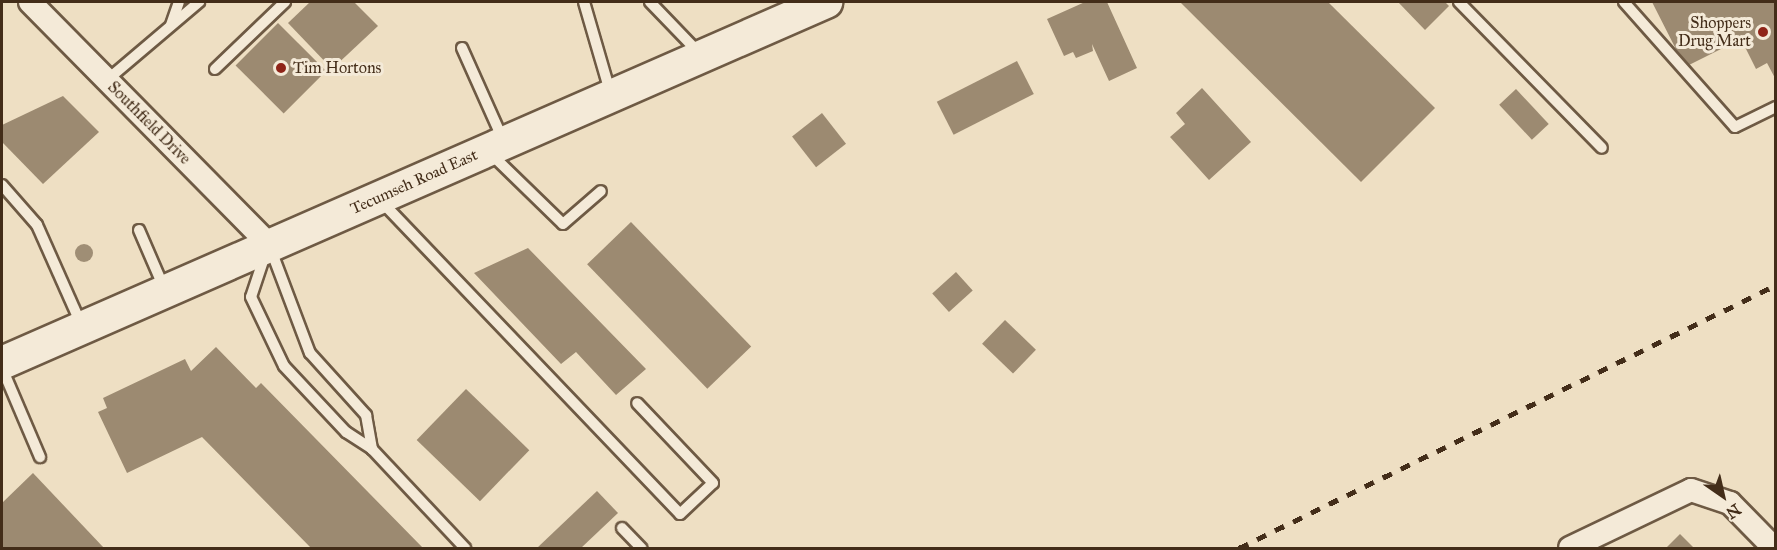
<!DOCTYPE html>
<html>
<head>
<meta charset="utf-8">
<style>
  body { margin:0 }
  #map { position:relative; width:1777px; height:550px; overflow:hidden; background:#eedfc3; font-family:"IM FELL Great Primer",serif }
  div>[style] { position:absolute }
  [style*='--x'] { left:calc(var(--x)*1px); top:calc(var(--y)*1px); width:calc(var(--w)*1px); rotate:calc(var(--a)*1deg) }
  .building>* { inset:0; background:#9c8a71; transform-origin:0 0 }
  .roads { filter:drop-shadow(2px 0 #6e5a44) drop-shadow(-2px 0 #6e5a44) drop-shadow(0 2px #6e5a44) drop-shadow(0 -2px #6e5a44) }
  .service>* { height:10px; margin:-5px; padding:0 5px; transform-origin:5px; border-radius:5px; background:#f4ead8 }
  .minor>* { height:22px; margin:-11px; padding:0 11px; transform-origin:11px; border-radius:11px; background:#f4ead8 }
  .secondary>* { height:32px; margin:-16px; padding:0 16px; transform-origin:16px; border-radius:16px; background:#f4ead8 }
  .rail>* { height:4.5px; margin-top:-2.25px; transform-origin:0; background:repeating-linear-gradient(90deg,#432d19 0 10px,transparent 0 20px) }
  .trees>* { width:18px; height:18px; margin:-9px; border-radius:50%; background:#9f8e75 }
  .dots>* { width:16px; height:16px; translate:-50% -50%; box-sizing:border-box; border:3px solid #f4ead8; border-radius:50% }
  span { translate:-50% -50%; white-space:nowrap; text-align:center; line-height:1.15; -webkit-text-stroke:6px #f4ead8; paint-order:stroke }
  .poi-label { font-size:16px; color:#432d19 }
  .right { translate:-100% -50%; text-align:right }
  .left { translate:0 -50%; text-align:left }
  .street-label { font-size:16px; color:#432d19 }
  .frame { position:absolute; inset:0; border:3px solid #432d19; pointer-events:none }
  .north { position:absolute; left:1693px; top:466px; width:60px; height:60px; -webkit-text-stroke:4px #f4ead8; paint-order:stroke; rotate:146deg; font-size:16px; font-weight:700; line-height:24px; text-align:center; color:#432d19 }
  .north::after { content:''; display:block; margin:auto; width:21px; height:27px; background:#432d19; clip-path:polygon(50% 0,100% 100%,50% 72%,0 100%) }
</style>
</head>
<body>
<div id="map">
  <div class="building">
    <div style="clip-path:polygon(310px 2px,354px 2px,378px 26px,332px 69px,288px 23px)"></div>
    <div style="clip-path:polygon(1085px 2px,1107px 2px,1137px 68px,1109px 81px,1092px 44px,1093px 51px,1076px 58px,1073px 52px,1064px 56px,1047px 19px)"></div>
    <div style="clip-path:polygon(1180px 2px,1328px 2px,1435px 108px,1361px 182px)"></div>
    <div style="clip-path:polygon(1398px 2px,1445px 2px,1449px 6px,1425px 30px)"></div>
    <div style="clip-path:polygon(1652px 2px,1776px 2px,1776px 80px,1767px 63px,1756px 69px,1741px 39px,1685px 67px)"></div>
    <div style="left:278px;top:23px;width:68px;height:60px;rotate:45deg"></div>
    <div style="left:1017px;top:61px;width:37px;height:90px;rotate:63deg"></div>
    <div style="clip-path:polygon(1202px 88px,1251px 142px,1209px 180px,1170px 137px,1185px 124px,1176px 113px)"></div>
    <div style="left:1516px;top:89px;width:48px;height:23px;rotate:47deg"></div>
    <div style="clip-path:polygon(63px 96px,99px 132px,43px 184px,2px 142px,2px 125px)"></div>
    <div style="left:822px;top:113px;width:39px;height:38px;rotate:52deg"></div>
    <div style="left:631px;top:222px;width:173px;height:61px;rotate:46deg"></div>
    <div style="clip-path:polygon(528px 248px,646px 369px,616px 395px,576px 352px,561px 364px,474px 273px)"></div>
    <div style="left:956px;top:272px;width:25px;height:32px;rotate:48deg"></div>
    <div style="left:1005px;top:320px;width:43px;height:33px;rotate:44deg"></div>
    <div style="clip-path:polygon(216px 347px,256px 388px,261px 383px,423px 548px,311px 548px,202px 437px,127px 473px,98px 412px,107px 408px,103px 398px,185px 359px,191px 371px)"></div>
    <div style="left:466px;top:389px;width:88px;height:71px;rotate:44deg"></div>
    <div style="clip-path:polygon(33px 473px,104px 548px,2px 548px,2px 503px)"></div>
    <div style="clip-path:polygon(597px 491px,618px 513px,581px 548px,537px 548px)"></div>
    <div style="clip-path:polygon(1680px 534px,1694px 548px,1666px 548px)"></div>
  </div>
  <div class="roads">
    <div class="service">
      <div style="--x:584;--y:2;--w:97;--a:73.8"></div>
      <div style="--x:650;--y:2;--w:72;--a:46.1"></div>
      <div style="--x:1459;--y:2;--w:204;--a:45.6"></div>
      <div style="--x:1624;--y:2;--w:167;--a:48.4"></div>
      <div style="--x:1735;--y:127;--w:46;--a:-26"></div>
      <div style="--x:171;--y:25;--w:24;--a:-71"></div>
      <div style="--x:462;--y:48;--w:103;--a:65.9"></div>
      <div style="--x:215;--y:69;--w:97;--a:-43.7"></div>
      <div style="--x:107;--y:80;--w:121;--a:-40.3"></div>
      <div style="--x:489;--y:152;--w:103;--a:44.2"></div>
      <div style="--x:563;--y:224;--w:50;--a:-41"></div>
      <div style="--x:2;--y:185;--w:53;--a:48.8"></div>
      <div style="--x:37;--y:225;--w:108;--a:66"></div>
      <div style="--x:380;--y:200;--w:434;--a:46.3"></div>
      <div style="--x:680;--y:514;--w:45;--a:-43.2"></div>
      <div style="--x:713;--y:483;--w:110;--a:-133.5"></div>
      <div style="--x:139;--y:230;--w:65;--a:66.6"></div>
      <div style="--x:271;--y:250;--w:110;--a:69.3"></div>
      <div style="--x:310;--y:353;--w:84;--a:47.9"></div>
      <div style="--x:366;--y:415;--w:35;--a:80"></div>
      <div style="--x:265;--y:255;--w:44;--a:108.4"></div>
      <div style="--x:251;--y:297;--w:76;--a:64.4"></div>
      <div style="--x:284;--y:366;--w:91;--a:46.8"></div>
      <div style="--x:346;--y:432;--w:31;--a:33"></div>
      <div style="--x:372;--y:449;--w:136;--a:46.8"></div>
      <div style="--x:2;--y:368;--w:97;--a:66.9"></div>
      <div style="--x:622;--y:528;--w:28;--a:46"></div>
    </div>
    <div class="minor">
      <div style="--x:30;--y:2;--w:340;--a:45.4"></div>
      <div style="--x:1570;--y:548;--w:134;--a:-25.6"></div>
      <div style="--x:1691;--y:490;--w:41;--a:18.4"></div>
      <div style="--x:1730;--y:503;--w:63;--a:45.6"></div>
    </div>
    <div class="secondary">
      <div style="--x:2;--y:363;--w:900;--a:-23.66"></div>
    </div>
  </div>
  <div class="rail">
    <div style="--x:1239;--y:548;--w:598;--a:-26.09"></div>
  </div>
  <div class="trees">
    <div style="left:84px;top:253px"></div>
  </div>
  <div class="dots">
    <div style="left:1763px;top:32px;background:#8f2418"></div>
    <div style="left:281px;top:68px;background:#8f2418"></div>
  </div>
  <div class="poi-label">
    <span class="right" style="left:1751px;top:32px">Shoppers<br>Drug Mart</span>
    <span class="left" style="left:293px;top:68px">Tim Hortons</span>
  </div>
  <div class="street-label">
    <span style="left:149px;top:123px;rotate:45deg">Southfield Drive</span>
    <span style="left:414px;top:182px;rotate:-24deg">Tecumseh Road East</span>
  </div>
  <div class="frame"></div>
  <div class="north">N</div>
</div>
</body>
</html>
